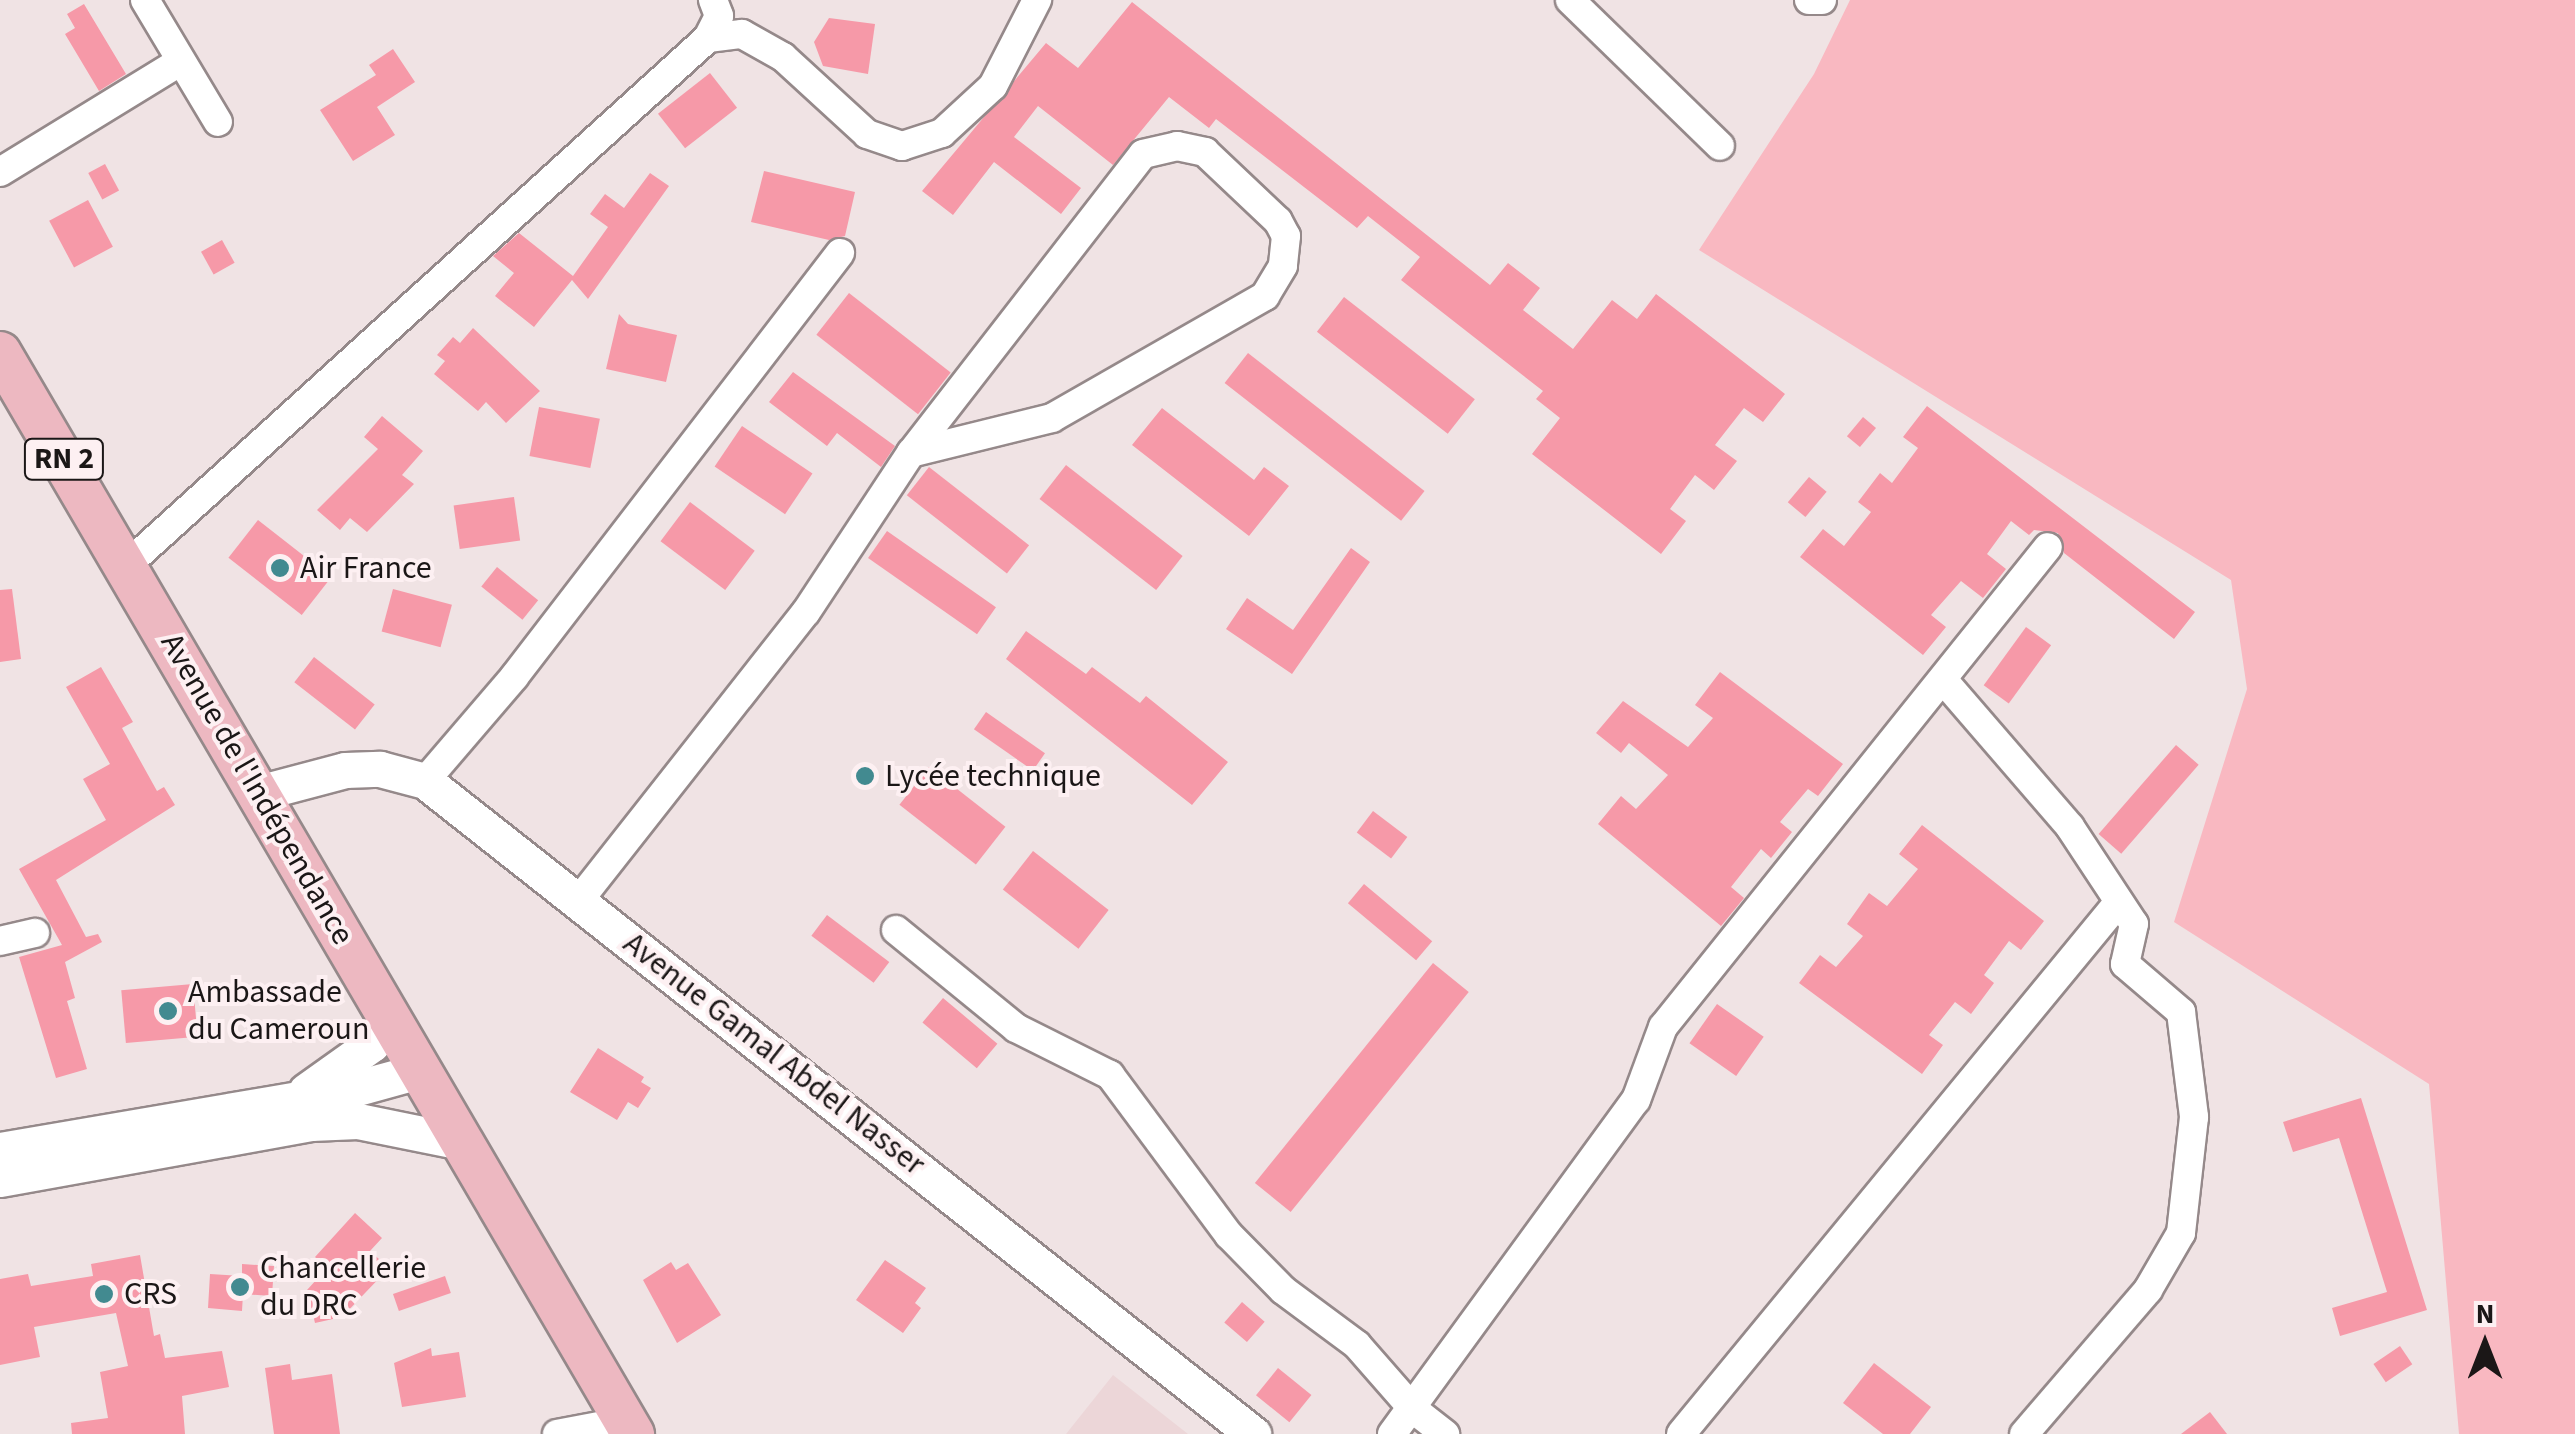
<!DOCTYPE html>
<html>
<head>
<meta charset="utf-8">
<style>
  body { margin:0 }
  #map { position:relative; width:2575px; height:1434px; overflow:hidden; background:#f0e3e4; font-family:"Source Sans 3",sans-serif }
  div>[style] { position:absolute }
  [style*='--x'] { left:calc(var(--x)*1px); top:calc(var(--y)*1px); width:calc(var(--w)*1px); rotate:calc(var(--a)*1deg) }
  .built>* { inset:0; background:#ecd6d8 }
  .green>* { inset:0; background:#f9b8c1 }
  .building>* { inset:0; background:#f699a8; transform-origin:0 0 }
  .roads { filter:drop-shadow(2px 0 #95898a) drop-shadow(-2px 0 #95898a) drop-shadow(0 2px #95898a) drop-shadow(0 -2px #95898a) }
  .minor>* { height:28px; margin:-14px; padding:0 14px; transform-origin:14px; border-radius:14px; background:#fff }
  .tertiary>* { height:35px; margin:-17.5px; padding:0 17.5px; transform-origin:17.5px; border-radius:17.5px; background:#fff }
  .primary>* { height:42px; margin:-21px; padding:0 21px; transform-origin:21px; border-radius:21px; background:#edb8c1 }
  .dots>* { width:28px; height:28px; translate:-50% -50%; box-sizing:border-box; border:5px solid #fdf0f2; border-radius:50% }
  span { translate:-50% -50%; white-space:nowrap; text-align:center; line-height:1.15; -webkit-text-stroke:8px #fdf0f2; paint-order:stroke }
  .shield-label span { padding:2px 8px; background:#fdf0f2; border:2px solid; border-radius:8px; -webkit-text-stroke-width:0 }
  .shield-label { font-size:30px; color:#1b1717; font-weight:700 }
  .poi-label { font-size:32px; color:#1b1717 }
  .left { translate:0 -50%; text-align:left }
  .street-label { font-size:32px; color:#1b1717 }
  .north { position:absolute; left:2435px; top:1294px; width:100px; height:100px; -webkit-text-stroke:8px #fdf0f2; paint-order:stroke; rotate:0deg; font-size:28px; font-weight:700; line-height:40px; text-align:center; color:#1b1717 }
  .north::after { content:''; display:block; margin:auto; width:35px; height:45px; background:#1b1717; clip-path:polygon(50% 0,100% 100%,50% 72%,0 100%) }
</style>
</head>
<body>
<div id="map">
  <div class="built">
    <div style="clip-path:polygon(1113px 1375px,1188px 1434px,1066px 1434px)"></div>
  </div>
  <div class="green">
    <div style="clip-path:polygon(1850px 0,2575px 0,2575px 1434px,2459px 1434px,2429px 1084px,2174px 922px,2247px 689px,2231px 580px,1699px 250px,1814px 74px)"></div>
  </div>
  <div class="building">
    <div style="clip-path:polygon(1132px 2px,1490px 285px,1508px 263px,1540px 288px,1523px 310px,1573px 349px,1612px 300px,1637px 319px,1656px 294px,1785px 394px,1763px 422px,1744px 408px,1715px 445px,1737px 461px,1714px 490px,1695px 475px,1670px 509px,1686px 521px,1661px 554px,1532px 454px,1560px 418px,1536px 399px,1543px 391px,1401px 280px,1420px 257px,1368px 216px,1357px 228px,1216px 119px,1209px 128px,1169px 97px,1113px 165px,1038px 106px,1014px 137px,1081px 188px,1061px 214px,994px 162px,953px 215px,922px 191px,1046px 43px,1078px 68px)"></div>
    <div style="clip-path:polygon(84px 4px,126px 74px,99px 91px,65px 34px,75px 28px,67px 14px)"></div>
    <div style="clip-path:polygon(829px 18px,875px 24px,868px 74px,823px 66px,814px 42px)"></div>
    <div style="clip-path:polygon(393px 49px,415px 82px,377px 107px,395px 135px,353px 161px,320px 110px,376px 75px,369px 65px)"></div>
    <div style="left:710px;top:73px;width:44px;height:66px;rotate:52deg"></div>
    <div style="left:105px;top:164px;width:30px;height:19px;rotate:62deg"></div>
    <div style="clip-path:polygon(764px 171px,855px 192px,845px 236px,829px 240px,751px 222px)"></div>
    <div style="clip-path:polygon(650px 173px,669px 186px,588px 299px,572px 280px,534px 327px,495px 296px,514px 273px,493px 256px,519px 233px,573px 276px,608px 227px,590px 214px,605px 194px,624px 208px)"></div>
    <div style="left:88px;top:200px;width:53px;height:44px;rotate:62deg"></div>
    <div style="left:222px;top:240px;width:26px;height:24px;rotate:61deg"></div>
    <div style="left:849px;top:293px;width:129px;height:53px;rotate:38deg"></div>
    <div style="left:1344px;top:297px;width:166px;height:44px;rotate:38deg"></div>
    <div style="clip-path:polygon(619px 314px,628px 324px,677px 335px,666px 382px,606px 369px)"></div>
    <div style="clip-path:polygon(473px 328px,540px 391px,506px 423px,486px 402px,478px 411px,434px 374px,445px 361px,437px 355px,453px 337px,460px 343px)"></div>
    <div style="left:1248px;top:353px;width:224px;height:38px;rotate:38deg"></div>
    <div style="clip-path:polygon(793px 372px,895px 446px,881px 467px,837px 433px,827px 446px,769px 402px)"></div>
    <div style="clip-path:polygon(1927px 406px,2195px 612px,2174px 639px,2064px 553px,2058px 533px,2034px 530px,2029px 535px,2011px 521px,1987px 554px,2006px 569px,1983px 598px,1961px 581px,1931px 615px,1946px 627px,1923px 655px,1800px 557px,1823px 529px,1844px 546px,1871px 512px,1858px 502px,1880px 473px,1892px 483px,1918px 448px,1903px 437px)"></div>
    <div style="left:539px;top:407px;width:62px;height:50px;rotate:11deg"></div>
    <div style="clip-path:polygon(1162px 408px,1254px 480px,1264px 467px,1289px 486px,1249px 536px,1132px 445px)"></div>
    <div style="clip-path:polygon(382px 416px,423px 451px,402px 475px,414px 484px,367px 532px,350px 518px,340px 530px,317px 510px,378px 449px,364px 437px)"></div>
    <div style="left:1863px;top:417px;width:17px;height:25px;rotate:40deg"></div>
    <div style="left:742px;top:426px;width:85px;height:49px;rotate:34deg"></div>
    <div style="left:1066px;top:465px;width:148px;height:43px;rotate:38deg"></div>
    <div style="left:929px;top:467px;width:127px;height:36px;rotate:38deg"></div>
    <div style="left:1809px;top:477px;width:23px;height:33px;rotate:40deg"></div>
    <div style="left:514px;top:497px;width:44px;height:61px;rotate:82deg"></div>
    <div style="left:690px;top:502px;width:81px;height:49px;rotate:37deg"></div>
    <div style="left:258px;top:520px;width:93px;height:48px;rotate:38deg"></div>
    <div style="left:887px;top:531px;width:133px;height:33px;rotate:35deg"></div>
    <div style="clip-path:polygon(1351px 548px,1370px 562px,1292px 674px,1226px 629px,1247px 598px,1293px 630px)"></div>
    <div style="left:497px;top:567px;width:53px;height:25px;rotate:39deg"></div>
    <div style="clip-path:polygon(12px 589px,21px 659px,0 662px,0 590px)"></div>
    <div style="left:393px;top:589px;width:61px;height:44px;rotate:15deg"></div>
    <div style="left:2026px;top:627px;width:31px;height:72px;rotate:36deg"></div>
    <div style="clip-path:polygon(1026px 631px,1086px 674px,1092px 667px,1140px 703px,1146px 696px,1228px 762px,1192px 805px,1006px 659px)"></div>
    <div style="left:314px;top:657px;width:77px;height:32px;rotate:38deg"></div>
    <div style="clip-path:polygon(101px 667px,133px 722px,122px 728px,157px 791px,164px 787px,175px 805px,56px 880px,86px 937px,98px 934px,102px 942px,65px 962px,75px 998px,67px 1001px,87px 1069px,56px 1078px,19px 957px,62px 945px,19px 869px,106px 820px,83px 779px,110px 764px,66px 687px)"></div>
    <div style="clip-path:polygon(1720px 672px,1843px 764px,1818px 796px,1808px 789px,1780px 822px,1792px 832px,1771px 858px,1761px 849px,1731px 887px,1744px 898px,1721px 926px,1598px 824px,1621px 796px,1636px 809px,1668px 775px,1629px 743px,1621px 753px,1596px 733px,1623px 701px,1688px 747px,1713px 718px,1695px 705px)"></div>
    <div style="left:986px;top:712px;width:72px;height:21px;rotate:35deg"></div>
    <div style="left:2176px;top:745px;width:30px;height:118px;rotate:41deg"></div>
    <div style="left:929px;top:767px;width:97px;height:48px;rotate:38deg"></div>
    <div style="left:1373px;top:811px;width:43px;height:27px;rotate:37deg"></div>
    <div style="clip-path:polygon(1922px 825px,2044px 921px,2021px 950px,2009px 941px,1984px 975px,1994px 983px,1971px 1014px,1955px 1002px,1929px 1035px,1943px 1045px,1922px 1074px,1799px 983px,1820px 955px,1836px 967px,1863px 936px,1847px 924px,1869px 893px,1887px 906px,1918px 869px,1899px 854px)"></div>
    <div style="left:1033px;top:851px;width:96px;height:49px;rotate:38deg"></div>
    <div style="left:1364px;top:884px;width:89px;height:25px;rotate:40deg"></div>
    <div style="left:827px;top:915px;width:78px;height:26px;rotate:37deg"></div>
    <div style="left:1433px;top:963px;width:46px;height:283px;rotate:39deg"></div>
    <div style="left:193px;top:984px;width:53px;height:72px;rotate:85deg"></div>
    <div style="left:943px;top:998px;width:71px;height:32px;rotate:40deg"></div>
    <div style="left:1717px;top:1004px;width:57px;height:48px;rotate:35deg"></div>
    <div style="clip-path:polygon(598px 1048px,644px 1077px,641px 1082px,651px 1088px,638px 1108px,628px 1102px,617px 1120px,570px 1092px)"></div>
    <div style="clip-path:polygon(2361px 1098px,2427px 1310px,2340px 1336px,2332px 1308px,2387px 1292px,2339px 1138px,2293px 1152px,2283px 1122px)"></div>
    <div style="clip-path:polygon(355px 1213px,382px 1238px,370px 1251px,389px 1268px,342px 1317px,315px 1323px,307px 1290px,327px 1268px,315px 1257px)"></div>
    <div style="clip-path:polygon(140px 1255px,154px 1336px,160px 1334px,165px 1358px,222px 1351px,229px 1387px,182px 1396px,185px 1434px,72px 1434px,71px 1423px,108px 1418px,100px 1372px,128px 1366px,116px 1313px,34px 1327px,40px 1357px,0 1365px,0 1279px,28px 1274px,31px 1286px,93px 1276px,91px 1264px)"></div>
    <div style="clip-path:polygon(885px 1260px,926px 1288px,915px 1303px,921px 1308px,903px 1333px,856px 1300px)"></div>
    <div style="clip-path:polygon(671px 1262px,676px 1270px,688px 1263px,721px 1315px,677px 1343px,643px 1280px)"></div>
    <div style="clip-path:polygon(242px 1264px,274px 1266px,272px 1296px,243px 1294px,242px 1311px,208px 1308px,210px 1274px,242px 1276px)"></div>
    <div style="left:445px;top:1276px;width:18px;height:55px;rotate:71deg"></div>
    <div style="left:1242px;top:1302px;width:30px;height:27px;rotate:41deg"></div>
    <div style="left:2400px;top:1346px;width:22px;height:32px;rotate:56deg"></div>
    <div style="clip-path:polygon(431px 1348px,432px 1356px,459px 1352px,466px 1397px,402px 1407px,394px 1363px)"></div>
    <div style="clip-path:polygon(1874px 1363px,1931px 1407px,1910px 1434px,1883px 1434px,1843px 1403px)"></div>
    <div style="clip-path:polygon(290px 1364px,292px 1380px,332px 1374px,340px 1434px,274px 1434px,265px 1368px)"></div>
    <div style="left:1278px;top:1368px;width:43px;height:35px;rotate:39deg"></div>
    <div style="clip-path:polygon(2210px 1412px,2227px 1434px,2181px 1434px)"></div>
  </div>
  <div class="roads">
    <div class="minor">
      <div style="--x:145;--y:0;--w:142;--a:59.1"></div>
      <div style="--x:713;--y:0;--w:17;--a:69"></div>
      <div style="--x:719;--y:16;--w:25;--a:117"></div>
      <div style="--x:708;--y:38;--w:34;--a:-7"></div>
      <div style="--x:742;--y:34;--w:47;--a:29.3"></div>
      <div style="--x:783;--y:57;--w:114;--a:42.5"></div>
      <div style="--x:867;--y:134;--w:37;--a:19"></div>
      <div style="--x:902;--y:146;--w:42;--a:-18"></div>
      <div style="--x:942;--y:133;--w:69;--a:-42.7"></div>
      <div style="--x:993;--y:86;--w:97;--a:-62.9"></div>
      <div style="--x:1570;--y:0;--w:209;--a:44.2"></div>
      <div style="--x:1809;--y:0;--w:13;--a:0"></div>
      <div style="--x:0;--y:172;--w:209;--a:-31.5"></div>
      <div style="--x:127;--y:565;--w:784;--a:-42.21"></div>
      <div style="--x:1945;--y:682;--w:191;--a:49.2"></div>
      <div style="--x:2070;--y:827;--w:116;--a:56.6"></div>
      <div style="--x:2134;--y:924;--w:41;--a:102.7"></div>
      <div style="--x:2125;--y:964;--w:74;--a:40.6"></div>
      <div style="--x:2181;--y:1012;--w:106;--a:82.9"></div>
      <div style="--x:2194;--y:1117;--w:117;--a:96.4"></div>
      <div style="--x:2181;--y:1233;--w:66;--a:120.1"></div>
      <div style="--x:2148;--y:1290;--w:190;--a:130.7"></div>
      <div style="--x:425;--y:781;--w:137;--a:-49.4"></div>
      <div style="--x:514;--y:677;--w:535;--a:-52.44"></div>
      <div style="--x:580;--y:899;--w:365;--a:-51.8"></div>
      <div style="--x:806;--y:612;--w:191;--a:-56.6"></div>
      <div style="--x:911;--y:453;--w:378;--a:-52.2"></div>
      <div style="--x:1143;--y:154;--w:35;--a:-13"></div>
      <div style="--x:1177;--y:146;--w:29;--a:12"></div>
      <div style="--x:1205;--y:152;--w:100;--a:43.4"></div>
      <div style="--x:1278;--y:221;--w:17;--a:62"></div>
      <div style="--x:1286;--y:236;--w:30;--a:96"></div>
      <div style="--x:1283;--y:266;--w:35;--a:121"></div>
      <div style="--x:1265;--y:296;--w:245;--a:150.2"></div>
      <div style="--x:1052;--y:418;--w:145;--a:166.1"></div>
      <div style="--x:896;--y:930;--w:155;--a:39.2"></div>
      <div style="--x:1016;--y:1028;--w:105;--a:26.6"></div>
      <div style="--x:1110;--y:1075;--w:199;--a:53.4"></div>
      <div style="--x:1229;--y:1235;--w:77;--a:45.5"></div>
      <div style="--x:1283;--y:1290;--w:92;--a:36.6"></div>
      <div style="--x:1357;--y:1345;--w:85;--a:48.8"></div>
      <div style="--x:1413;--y:1409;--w:41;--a:38"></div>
      <div style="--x:0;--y:941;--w:36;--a:-13"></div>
      <div style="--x:557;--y:1434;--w:69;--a:-10.8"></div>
      <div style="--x:1392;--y:1434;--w:414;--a:-53.9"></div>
      <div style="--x:1636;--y:1100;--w:78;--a:-69.7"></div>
      <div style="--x:1663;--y:1027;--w:615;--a:-51.27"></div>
      <div style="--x:1681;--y:1434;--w:688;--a:-50.55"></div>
    </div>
    <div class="tertiary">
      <div style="--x:262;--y:792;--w:86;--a:-14.8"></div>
      <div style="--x:345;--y:770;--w:35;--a:-2"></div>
      <div style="--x:380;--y:769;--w:47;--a:14.9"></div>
      <div style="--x:425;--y:781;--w:1055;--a:38.26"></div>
      <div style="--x:306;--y:1091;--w:81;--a:-35.5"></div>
      <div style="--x:372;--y:1044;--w:30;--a:-53"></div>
      <div style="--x:0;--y:1150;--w:351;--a:-9.7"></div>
      <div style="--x:346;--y:1091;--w:76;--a:-15.3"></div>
      <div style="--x:0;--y:1179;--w:316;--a:-10.2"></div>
      <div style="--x:311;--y:1123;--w:47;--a:-2.4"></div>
      <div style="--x:358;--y:1121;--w:105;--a:11.5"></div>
    </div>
    <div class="primary">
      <div style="--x:0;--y:353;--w:1253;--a:59.65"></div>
    </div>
  </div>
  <div class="dots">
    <div style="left:280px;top:568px;background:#428a90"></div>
    <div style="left:865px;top:776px;background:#428a90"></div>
    <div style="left:168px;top:1011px;background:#428a90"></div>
    <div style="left:240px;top:1287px;background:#428a90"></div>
    <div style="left:104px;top:1294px;background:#428a90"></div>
  </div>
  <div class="shield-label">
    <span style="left:64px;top:459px">RN 2</span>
  </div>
  <div class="poi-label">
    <span class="left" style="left:300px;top:568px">Air France</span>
    <span class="left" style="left:885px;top:776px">Lycée technique</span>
    <span class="left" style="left:188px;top:1011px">Ambassade<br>du Cameroun</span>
    <span class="left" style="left:260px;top:1287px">Chancellerie<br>du DRC</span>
    <span class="left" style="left:124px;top:1294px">CRS</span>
  </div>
  <div class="street-label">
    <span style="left:257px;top:789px;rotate:60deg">Avenue de l'Indépendance</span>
    <span style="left:774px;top:1054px;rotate:38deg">Avenue Gamal Abdel Nasser</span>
  </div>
  <div class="north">N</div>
</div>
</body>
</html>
